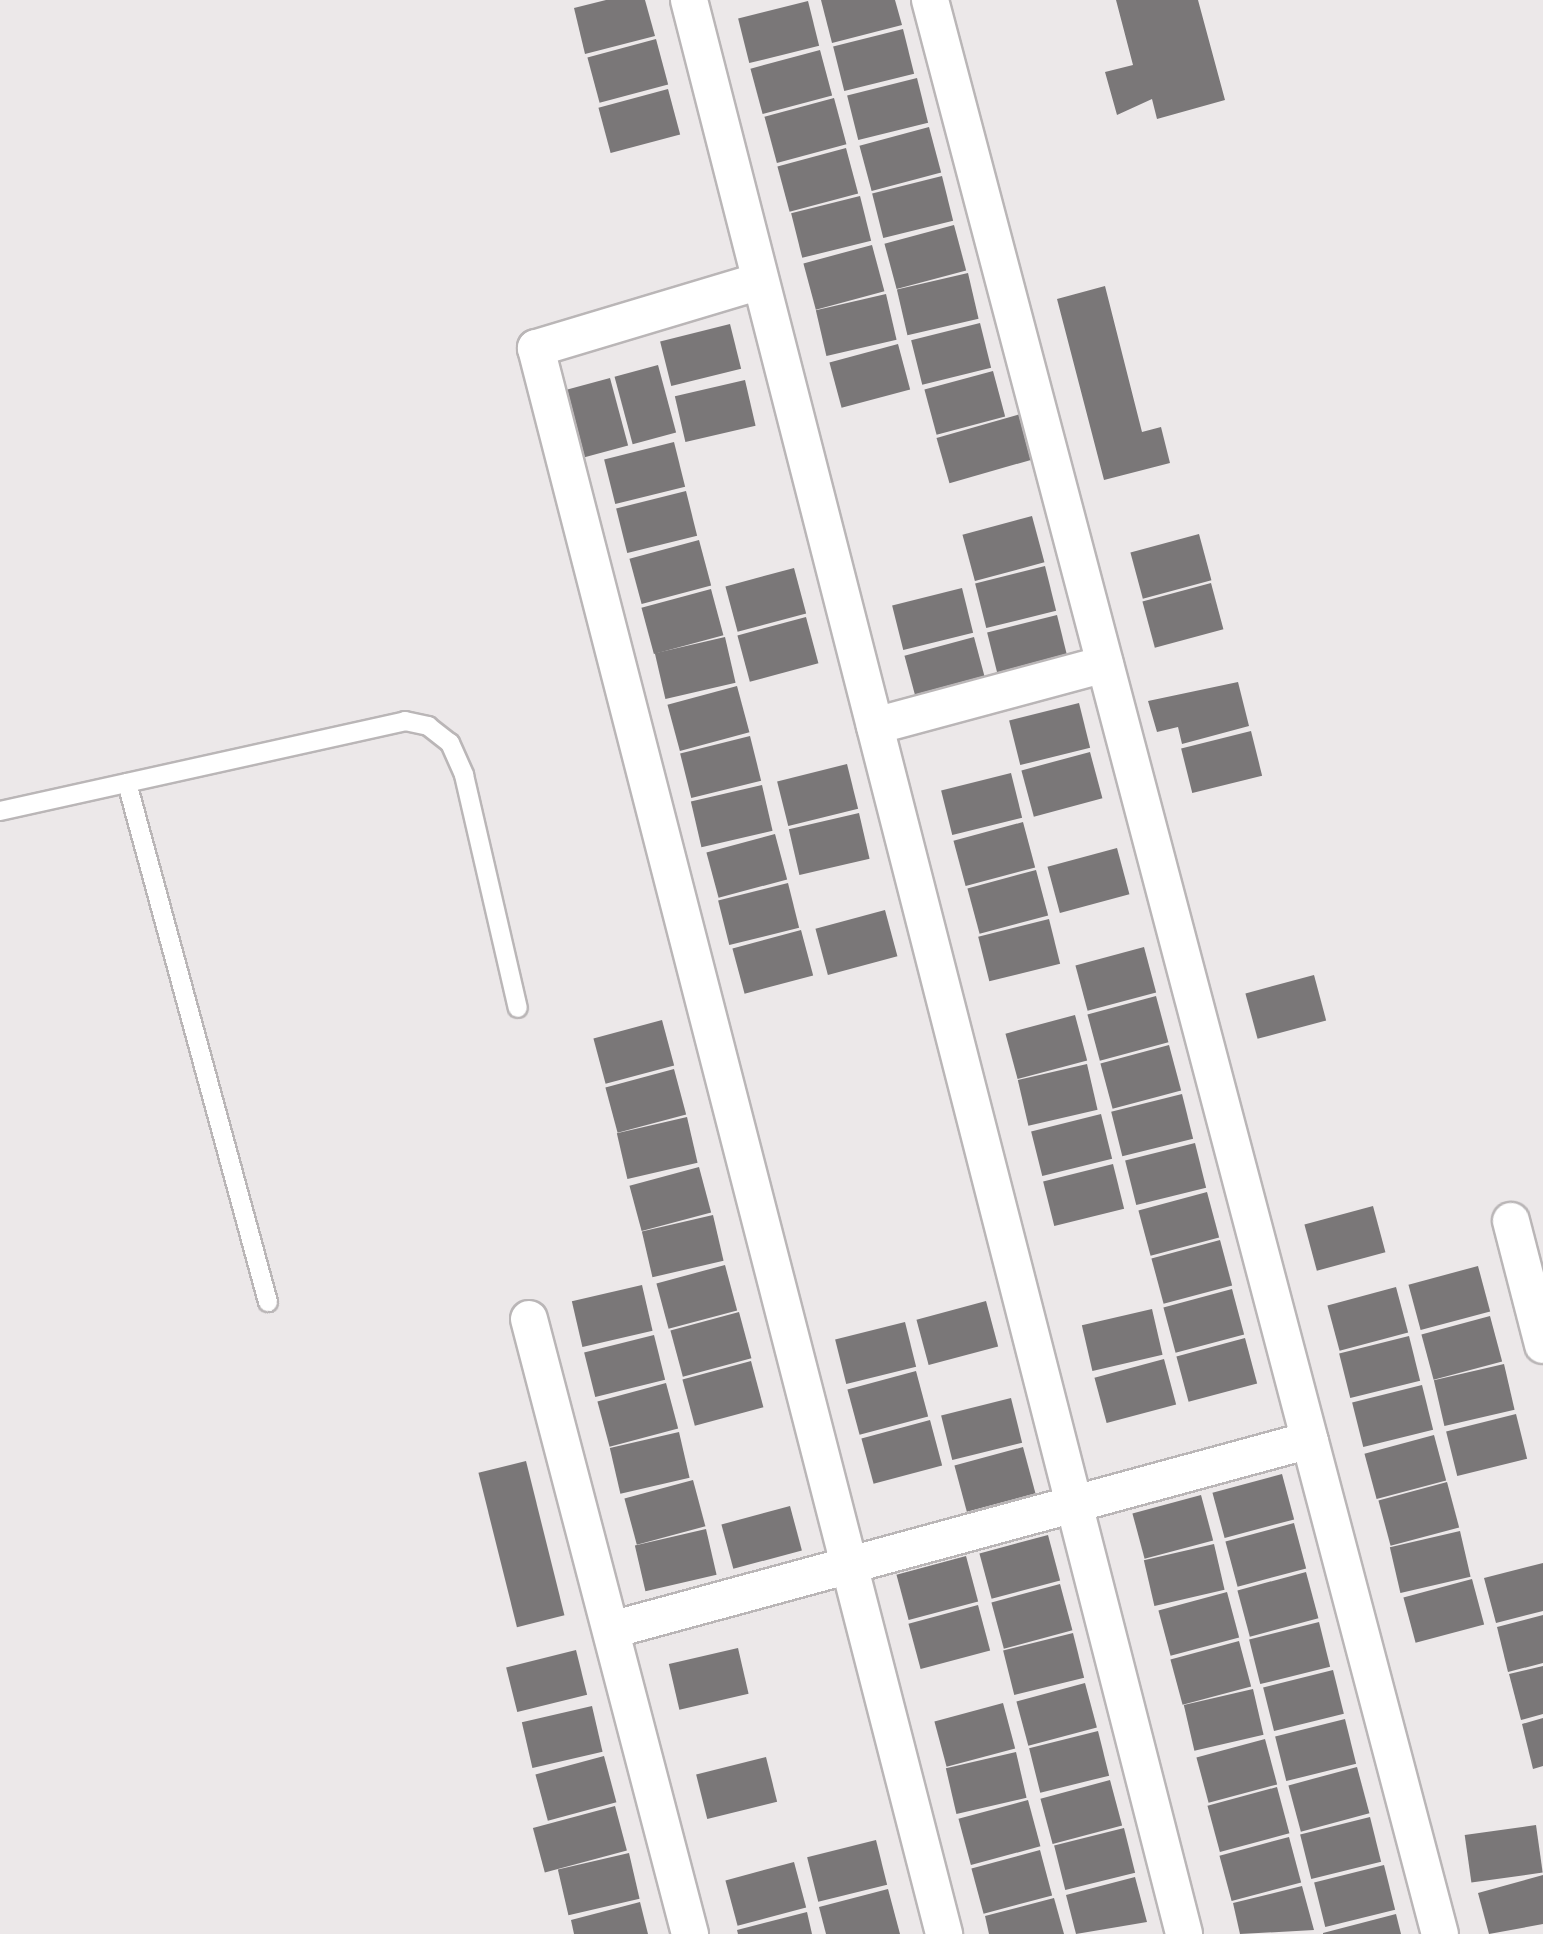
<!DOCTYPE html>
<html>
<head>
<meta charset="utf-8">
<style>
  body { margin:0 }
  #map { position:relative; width:1543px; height:1934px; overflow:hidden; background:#ece8e9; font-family:"Noto Sans",sans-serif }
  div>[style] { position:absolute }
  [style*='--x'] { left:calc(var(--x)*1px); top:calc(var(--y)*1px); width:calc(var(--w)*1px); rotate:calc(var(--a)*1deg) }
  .building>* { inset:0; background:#7a7778; transform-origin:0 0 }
  .roads { filter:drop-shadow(2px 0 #bab6b7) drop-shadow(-2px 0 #bab6b7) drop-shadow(0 2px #bab6b7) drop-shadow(0 -2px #bab6b7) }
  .lane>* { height:18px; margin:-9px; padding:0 9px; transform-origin:9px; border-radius:9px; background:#fff }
  .street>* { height:36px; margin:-18px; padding:0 18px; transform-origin:18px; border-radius:18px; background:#fff }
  span { translate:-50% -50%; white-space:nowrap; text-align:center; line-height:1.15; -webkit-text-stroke:8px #fff; paint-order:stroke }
</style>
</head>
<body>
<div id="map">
  <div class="building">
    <div style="clip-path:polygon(606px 0,645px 0,655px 36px,585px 54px,574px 8px)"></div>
    <div style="clip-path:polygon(821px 0,895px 0,902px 25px,832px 43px)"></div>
    <div style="clip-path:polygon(1116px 0,1198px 0,1225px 100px,1157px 119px,1152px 99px,1117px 115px,1105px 72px,1133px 65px)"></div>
    <div style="left:808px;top:1px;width:46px;height:72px;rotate:76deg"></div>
    <div style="left:903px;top:29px;width:46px;height:72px;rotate:76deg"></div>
    <div style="left:656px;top:39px;width:47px;height:71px;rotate:75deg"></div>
    <div style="left:820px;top:50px;width:47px;height:72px;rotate:75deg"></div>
    <div style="left:917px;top:78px;width:46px;height:72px;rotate:76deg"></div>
    <div style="left:668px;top:89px;width:47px;height:72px;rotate:75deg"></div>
    <div style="left:834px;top:98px;width:48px;height:72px;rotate:75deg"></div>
    <div style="left:929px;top:127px;width:47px;height:72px;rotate:75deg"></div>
    <div style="left:846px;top:148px;width:47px;height:71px;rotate:75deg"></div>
    <div style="left:942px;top:176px;width:46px;height:72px;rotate:76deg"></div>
    <div style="left:860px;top:196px;width:46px;height:71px;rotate:76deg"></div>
    <div style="left:954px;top:225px;width:47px;height:72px;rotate:75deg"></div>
    <div style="left:872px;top:245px;width:48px;height:71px;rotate:75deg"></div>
    <div style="left:968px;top:273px;width:47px;height:73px;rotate:77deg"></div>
    <div style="clip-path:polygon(1105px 286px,1142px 432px,1161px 427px,1170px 463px,1104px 480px,1057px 299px)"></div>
    <div style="left:886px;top:294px;width:47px;height:72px;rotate:77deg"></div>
    <div style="left:980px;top:323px;width:46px;height:71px;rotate:76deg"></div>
    <div style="left:730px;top:324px;width:46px;height:72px;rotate:76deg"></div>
    <div style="left:898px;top:344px;width:47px;height:71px;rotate:75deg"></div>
    <div style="left:658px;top:365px;width:70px;height:45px;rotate:75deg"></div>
    <div style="left:993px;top:371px;width:47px;height:71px;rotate:75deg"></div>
    <div style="left:610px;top:378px;width:70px;height:46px;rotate:75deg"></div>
    <div style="left:745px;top:380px;width:47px;height:72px;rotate:77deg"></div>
    <div style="left:1024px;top:413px;width:47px;height:91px;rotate:74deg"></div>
    <div style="left:674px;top:442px;width:46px;height:72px;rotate:76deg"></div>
    <div style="left:686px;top:491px;width:46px;height:72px;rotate:76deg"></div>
    <div style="left:1032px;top:516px;width:48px;height:72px;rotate:75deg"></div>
    <div style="left:1199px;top:534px;width:48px;height:71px;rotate:75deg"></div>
    <div style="left:699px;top:540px;width:47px;height:72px;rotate:75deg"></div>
    <div style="left:1045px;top:566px;width:46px;height:72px;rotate:76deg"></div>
    <div style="left:794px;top:568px;width:47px;height:71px;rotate:75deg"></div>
    <div style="left:1211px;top:583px;width:48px;height:71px;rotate:75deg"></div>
    <div style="left:962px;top:588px;width:46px;height:72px;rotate:76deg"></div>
    <div style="left:711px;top:589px;width:48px;height:72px;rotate:75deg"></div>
    <div style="left:1057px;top:615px;width:46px;height:72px;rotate:76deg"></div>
    <div style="left:806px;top:617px;width:48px;height:71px;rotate:75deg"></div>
    <div style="left:725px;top:637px;width:47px;height:72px;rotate:77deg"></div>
    <div style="left:974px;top:637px;width:47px;height:72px;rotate:75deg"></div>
    <div style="clip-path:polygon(1238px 682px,1249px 726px,1182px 744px,1178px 727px,1157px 732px,1148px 701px)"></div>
    <div style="left:737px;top:686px;width:48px;height:72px;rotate:75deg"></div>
    <div style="left:1079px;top:703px;width:46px;height:72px;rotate:76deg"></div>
    <div style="left:1251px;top:731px;width:46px;height:72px;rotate:76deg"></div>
    <div style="left:750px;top:736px;width:46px;height:72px;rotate:76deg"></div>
    <div style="left:1090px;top:752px;width:48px;height:71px;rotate:75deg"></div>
    <div style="left:847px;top:764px;width:46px;height:72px;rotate:76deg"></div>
    <div style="left:1011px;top:773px;width:46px;height:72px;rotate:76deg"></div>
    <div style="left:762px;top:785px;width:47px;height:73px;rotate:77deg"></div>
    <div style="left:859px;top:813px;width:47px;height:72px;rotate:77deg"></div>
    <div style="left:1023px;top:822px;width:47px;height:72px;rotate:75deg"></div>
    <div style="left:775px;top:834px;width:47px;height:71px;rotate:75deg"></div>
    <div style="left:1117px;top:848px;width:48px;height:72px;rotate:75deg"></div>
    <div style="left:1036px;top:870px;width:47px;height:71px;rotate:75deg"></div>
    <div style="left:788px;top:883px;width:46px;height:72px;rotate:76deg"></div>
    <div style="left:885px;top:910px;width:48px;height:72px;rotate:75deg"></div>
    <div style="left:1049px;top:919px;width:46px;height:73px;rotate:76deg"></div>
    <div style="left:801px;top:930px;width:47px;height:71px;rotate:75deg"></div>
    <div style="left:1144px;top:947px;width:47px;height:71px;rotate:75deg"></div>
    <div style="left:1314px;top:975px;width:47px;height:71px;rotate:75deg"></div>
    <div style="left:1156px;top:996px;width:48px;height:71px;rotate:75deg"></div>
    <div style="left:1075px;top:1015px;width:47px;height:72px;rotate:75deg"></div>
    <div style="left:662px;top:1020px;width:47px;height:71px;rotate:75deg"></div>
    <div style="left:1169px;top:1045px;width:47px;height:71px;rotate:75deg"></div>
    <div style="left:1087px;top:1064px;width:47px;height:71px;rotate:77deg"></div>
    <div style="left:674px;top:1069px;width:47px;height:71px;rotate:75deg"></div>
    <div style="left:1182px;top:1094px;width:46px;height:73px;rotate:76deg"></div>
    <div style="left:1101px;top:1114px;width:46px;height:72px;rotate:76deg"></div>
    <div style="left:687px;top:1117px;width:47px;height:72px;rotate:77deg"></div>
    <div style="left:1195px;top:1143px;width:46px;height:72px;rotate:76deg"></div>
    <div style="left:1113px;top:1164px;width:46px;height:72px;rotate:76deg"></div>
    <div style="left:699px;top:1167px;width:47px;height:72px;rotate:75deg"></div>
    <div style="left:1207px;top:1192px;width:47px;height:71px;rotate:75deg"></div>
    <div style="left:1373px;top:1206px;width:48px;height:71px;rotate:75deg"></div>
    <div style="left:713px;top:1215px;width:47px;height:73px;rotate:77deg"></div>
    <div style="left:1220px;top:1240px;width:47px;height:71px;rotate:75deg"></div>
    <div style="left:725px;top:1265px;width:47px;height:71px;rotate:75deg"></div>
    <div style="left:1478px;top:1266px;width:47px;height:72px;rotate:75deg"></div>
    <div style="left:642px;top:1285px;width:47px;height:72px;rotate:77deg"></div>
    <div style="left:1396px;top:1287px;width:47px;height:71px;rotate:75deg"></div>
    <div style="left:1232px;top:1289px;width:47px;height:71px;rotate:75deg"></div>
    <div style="left:986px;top:1301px;width:47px;height:72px;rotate:75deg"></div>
    <div style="left:1152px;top:1309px;width:47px;height:72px;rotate:77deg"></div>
    <div style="left:739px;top:1312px;width:48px;height:71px;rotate:75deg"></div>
    <div style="left:1490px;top:1316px;width:47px;height:71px;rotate:75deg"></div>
    <div style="left:905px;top:1322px;width:46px;height:72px;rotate:76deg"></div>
    <div style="left:654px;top:1335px;width:46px;height:72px;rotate:76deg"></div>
    <div style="left:1409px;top:1336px;width:46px;height:72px;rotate:76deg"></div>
    <div style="left:1245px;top:1338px;width:47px;height:71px;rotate:75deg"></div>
    <div style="left:1164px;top:1359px;width:47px;height:72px;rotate:75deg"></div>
    <div style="left:751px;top:1361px;width:48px;height:71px;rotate:75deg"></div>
    <div style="left:1504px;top:1364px;width:47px;height:72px;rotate:77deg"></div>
    <div style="left:916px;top:1371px;width:47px;height:71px;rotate:75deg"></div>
    <div style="left:666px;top:1383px;width:47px;height:71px;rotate:75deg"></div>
    <div style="left:1422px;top:1385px;width:46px;height:72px;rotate:76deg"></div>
    <div style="left:1011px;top:1398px;width:46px;height:72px;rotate:76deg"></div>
    <div style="left:1516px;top:1414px;width:46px;height:72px;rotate:76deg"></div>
    <div style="left:930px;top:1420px;width:47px;height:71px;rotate:75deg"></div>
    <div style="left:679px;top:1432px;width:47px;height:71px;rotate:77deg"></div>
    <div style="left:1434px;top:1435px;width:47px;height:72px;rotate:75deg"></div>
    <div style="left:1023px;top:1447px;width:48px;height:71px;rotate:75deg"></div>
    <div style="left:526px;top:1461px;width:159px;height:49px;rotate:76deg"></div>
    <div style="left:1282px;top:1474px;width:47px;height:72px;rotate:75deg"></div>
    <div style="left:693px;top:1480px;width:48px;height:71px;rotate:75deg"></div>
    <div style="left:1447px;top:1482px;width:47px;height:71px;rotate:75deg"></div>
    <div style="left:1201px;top:1495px;width:47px;height:71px;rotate:75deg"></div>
    <div style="left:790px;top:1506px;width:46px;height:71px;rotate:75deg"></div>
    <div style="left:1294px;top:1523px;width:47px;height:71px;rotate:75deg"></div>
    <div style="left:706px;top:1529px;width:47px;height:73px;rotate:77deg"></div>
    <div style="left:1460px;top:1531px;width:47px;height:72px;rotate:77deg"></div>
    <div style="left:1048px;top:1535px;width:47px;height:71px;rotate:75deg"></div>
    <div style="left:1214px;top:1544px;width:47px;height:72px;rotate:77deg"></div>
    <div style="left:966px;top:1556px;width:47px;height:72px;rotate:75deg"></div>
    <div style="clip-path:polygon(1543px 1563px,1543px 1611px,1496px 1623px,1484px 1578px)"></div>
    <div style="left:1306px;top:1572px;width:48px;height:71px;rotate:75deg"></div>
    <div style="left:1472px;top:1579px;width:47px;height:71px;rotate:75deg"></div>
    <div style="left:1060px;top:1584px;width:48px;height:71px;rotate:75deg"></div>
    <div style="left:1227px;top:1592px;width:47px;height:71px;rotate:75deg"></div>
    <div style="left:978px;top:1605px;width:47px;height:72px;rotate:75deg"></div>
    <div style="clip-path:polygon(1543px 1615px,1543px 1663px,1508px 1672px,1497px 1627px)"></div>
    <div style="left:1319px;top:1622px;width:46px;height:72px;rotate:76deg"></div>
    <div style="left:1073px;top:1633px;width:46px;height:72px;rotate:76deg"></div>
    <div style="left:1239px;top:1641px;width:47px;height:71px;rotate:75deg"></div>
    <div style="left:738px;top:1648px;width:47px;height:71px;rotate:77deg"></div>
    <div style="left:576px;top:1650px;width:46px;height:72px;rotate:76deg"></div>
    <div style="clip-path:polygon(1543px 1666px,1543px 1714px,1521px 1720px,1509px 1674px)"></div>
    <div style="left:1333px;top:1670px;width:45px;height:72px;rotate:76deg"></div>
    <div style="left:1085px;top:1683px;width:46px;height:71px;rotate:75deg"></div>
    <div style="left:1253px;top:1689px;width:47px;height:71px;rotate:77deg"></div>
    <div style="left:1003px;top:1703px;width:47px;height:71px;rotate:75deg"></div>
    <div style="left:592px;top:1706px;width:47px;height:72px;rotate:77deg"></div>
    <div style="clip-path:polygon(1543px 1718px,1543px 1766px,1533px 1769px,1522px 1724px)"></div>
    <div style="left:1345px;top:1719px;width:46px;height:72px;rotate:76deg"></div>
    <div style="left:1098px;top:1731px;width:46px;height:71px;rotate:76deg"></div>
    <div style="left:1265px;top:1739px;width:47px;height:71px;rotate:75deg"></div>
    <div style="left:1016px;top:1752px;width:47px;height:72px;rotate:77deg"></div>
    <div style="left:604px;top:1756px;width:48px;height:71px;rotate:75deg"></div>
    <div style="left:766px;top:1757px;width:46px;height:72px;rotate:76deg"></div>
    <div style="left:1357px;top:1767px;width:48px;height:71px;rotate:75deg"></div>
    <div style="left:1110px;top:1780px;width:47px;height:72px;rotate:75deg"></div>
    <div style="left:1277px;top:1787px;width:48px;height:72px;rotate:75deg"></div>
    <div style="left:1028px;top:1800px;width:48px;height:72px;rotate:75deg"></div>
    <div style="left:615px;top:1806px;width:46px;height:85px;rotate:75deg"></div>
    <div style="left:1370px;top:1817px;width:46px;height:72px;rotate:76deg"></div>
    <div style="left:1536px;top:1825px;width:48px;height:72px;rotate:82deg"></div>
    <div style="left:1124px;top:1828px;width:46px;height:72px;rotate:76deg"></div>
    <div style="left:1289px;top:1837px;width:47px;height:72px;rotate:75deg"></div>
    <div style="left:876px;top:1840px;width:46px;height:71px;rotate:76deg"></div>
    <div style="left:1040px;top:1850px;width:47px;height:71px;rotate:75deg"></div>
    <div style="left:629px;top:1853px;width:47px;height:73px;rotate:77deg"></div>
    <div style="left:794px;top:1862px;width:47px;height:71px;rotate:75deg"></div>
    <div style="left:1384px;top:1865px;width:46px;height:72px;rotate:76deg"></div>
    <div style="clip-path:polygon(1543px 1875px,1543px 1924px,1489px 1934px,1478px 1893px)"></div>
    <div style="clip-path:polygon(1135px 1877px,1147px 1922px,1076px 1934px,1066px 1895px)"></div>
    <div style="clip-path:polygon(1302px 1886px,1314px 1930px,1240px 1934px,1233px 1903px)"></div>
    <div style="clip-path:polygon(888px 1889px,900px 1934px,826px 1934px,819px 1907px)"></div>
    <div style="clip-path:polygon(1054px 1898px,1064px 1934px,989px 1934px,985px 1916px)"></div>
    <div style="clip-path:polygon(640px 1902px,648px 1934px,574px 1934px,571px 1920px)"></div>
    <div style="clip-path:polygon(807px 1912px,812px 1934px,738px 1934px,737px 1930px)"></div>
    <div style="clip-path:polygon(1396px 1914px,1401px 1934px,1323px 1934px,1323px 1933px)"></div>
  </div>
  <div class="roads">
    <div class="lane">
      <div style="--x:127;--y:783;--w:538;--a:74.8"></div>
      <div style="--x:0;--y:811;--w:415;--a:-12.5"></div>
      <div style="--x:405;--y:721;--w:24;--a:12"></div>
      <div style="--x:428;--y:726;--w:28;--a:38"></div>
      <div style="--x:450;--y:743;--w:35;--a:66"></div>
      <div style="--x:464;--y:775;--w:239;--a:77"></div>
    </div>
    <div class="street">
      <div style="--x:689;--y:0;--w:1996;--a:75.64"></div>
      <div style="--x:930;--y:0;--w:2000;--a:75.23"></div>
      <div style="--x:760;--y:281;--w:234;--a:163.3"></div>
      <div style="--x:536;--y:348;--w:1638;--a:75.57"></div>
      <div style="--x:875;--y:726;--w:238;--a:-15.1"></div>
      <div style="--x:1511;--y:1221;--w:128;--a:75.5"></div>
      <div style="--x:529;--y:1319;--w:636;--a:75.33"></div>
      <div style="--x:611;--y:1630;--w:724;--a:-15.21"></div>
    </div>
  </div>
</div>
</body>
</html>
